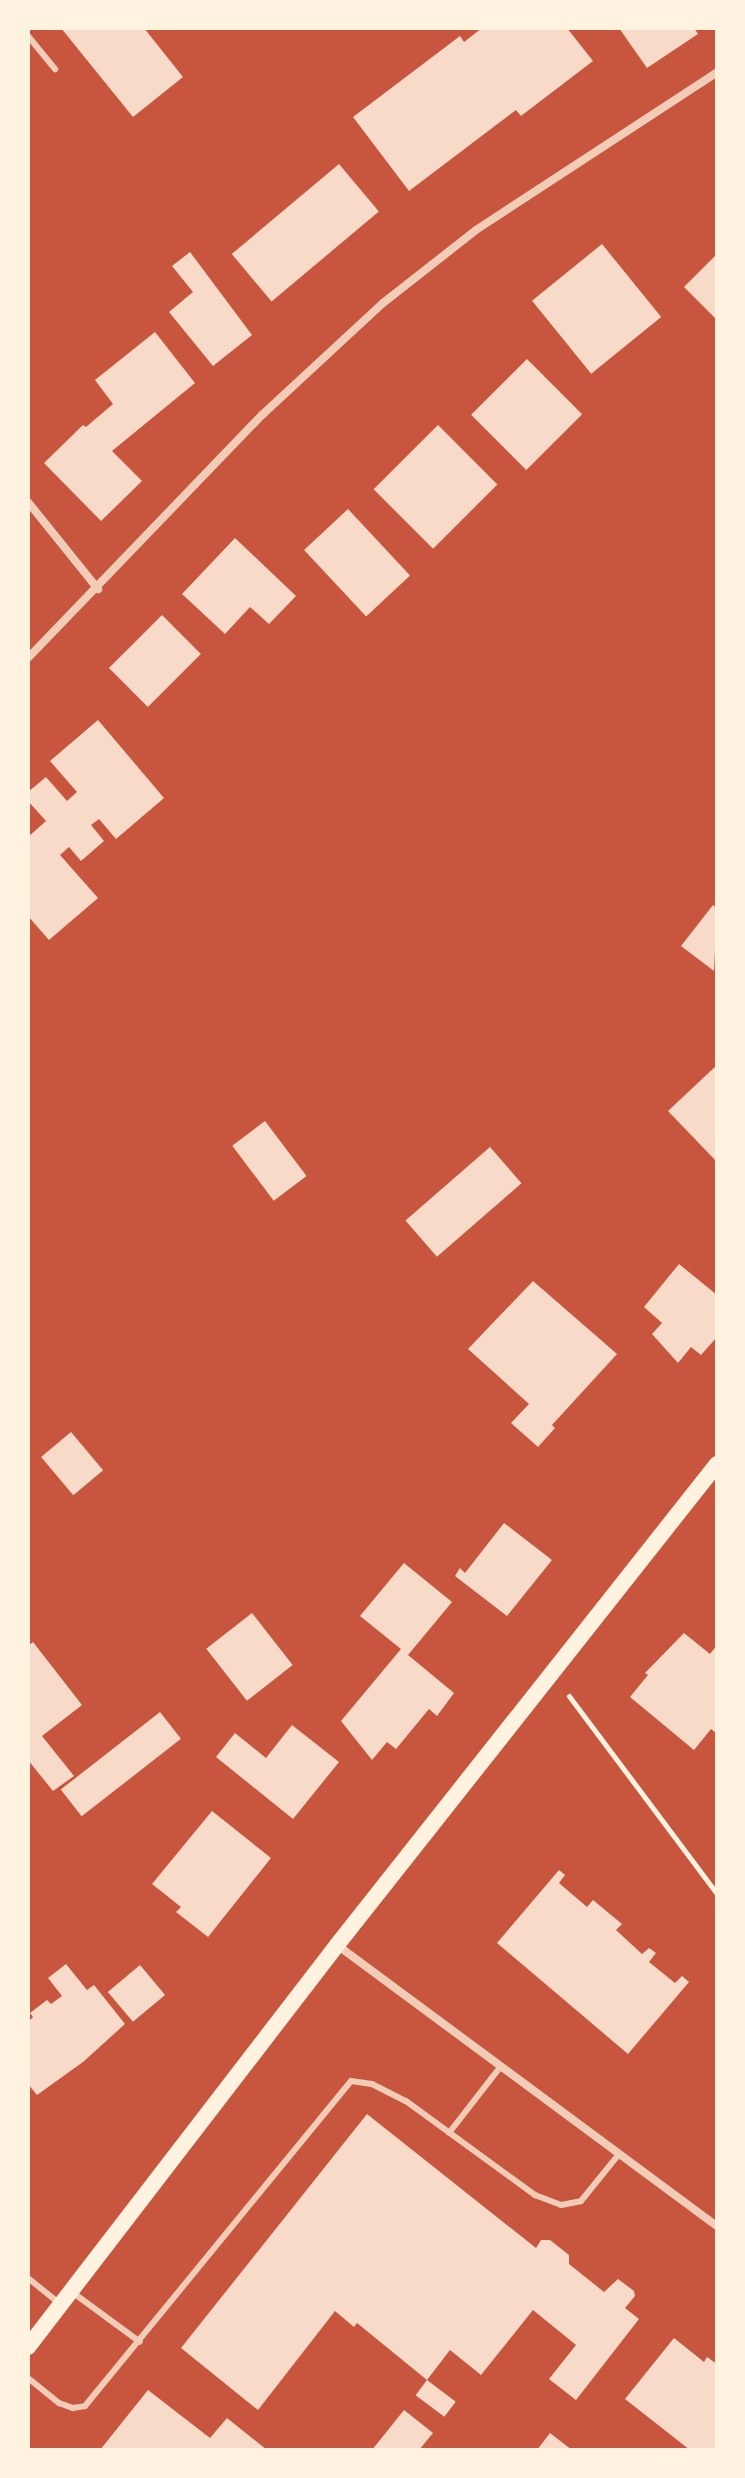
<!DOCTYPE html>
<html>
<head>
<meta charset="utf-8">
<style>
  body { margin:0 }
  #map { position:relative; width:745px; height:2478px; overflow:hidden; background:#c8553d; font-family:"Fira Sans Condensed",sans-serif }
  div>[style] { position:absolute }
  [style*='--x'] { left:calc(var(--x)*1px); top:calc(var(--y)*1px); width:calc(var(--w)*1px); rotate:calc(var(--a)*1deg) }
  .building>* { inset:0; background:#f7dbc8; transform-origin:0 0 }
  .path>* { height:5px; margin:-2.5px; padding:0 2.5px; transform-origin:2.5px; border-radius:2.5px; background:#fff3e0 }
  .service>* { height:6px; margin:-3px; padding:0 3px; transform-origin:3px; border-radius:3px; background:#f1ccb7 }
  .minor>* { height:8px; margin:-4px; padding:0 4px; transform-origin:4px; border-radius:4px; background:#f1ccb7 }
  .secondary>* { height:16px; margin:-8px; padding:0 8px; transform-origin:8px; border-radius:8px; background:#fff3e0 }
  span { translate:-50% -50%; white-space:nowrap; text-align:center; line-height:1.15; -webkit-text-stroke:8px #fff3e0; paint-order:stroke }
  .frame { position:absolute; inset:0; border:30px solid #fff3e0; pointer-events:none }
</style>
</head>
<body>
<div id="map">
  <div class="building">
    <div style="clip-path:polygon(61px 28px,144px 28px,183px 77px,133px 117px)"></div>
    <div style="clip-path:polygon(482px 28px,567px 28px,593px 61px,521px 116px,516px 110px,409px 191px,353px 117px,460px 36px,464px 42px)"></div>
    <div style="clip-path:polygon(619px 28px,694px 28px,698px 34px,647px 68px)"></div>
    <div style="left:339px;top:164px;width:62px;height:140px;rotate:50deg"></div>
    <div style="left:602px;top:244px;width:94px;height:90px;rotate:51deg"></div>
    <div style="clip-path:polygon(190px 252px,252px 335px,213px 366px,169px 312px,193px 292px,172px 266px)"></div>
    <div style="clip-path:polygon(717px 254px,717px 320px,684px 287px)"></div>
    <div style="clip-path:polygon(155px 332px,195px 383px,112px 451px,142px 481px,101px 521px,44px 463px,83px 425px,86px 427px,113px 404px,95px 380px)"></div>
    <div style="left:527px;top:359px;width:78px;height:79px;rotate:45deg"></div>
    <div style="left:438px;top:425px;width:84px;height:91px;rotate:45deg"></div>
    <div style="left:348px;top:509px;width:91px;height:60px;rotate:47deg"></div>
    <div style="clip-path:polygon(235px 538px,296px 596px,269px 624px,250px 607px,225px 634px,182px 594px)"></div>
    <div style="left:162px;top:615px;width:55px;height:75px;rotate:45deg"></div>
    <div style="clip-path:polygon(98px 720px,164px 798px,116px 839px,99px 819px,91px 825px,104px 841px,81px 861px,69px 847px,60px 855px,98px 898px,49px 940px,28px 916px,28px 837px,46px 821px,28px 801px,28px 792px,46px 777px,67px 801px,77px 792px,50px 761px)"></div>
    <div style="clip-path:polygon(713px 905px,717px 908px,714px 971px,681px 946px)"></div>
    <div style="clip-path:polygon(717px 1065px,717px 1162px,668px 1111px)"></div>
    <div style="left:265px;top:1121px;width:69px;height:41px;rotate:53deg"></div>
    <div style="left:490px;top:1147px;width:48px;height:112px;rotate:49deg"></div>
    <div style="clip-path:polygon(679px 1264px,717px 1295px,717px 1337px,701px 1355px,691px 1347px,678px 1363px,652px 1334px,662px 1323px,644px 1307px)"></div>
    <div style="clip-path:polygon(533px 1281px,617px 1354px,552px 1425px,555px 1428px,538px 1447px,511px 1423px,529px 1404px,468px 1349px)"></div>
    <div style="left:71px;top:1432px;width:50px;height:39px;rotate:50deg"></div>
    <div style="clip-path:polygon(504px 1523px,552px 1560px,507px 1616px,455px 1576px,460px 1568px,465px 1573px)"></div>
    <div style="clip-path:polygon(404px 1563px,452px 1602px,408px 1655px,454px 1693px,437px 1716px,429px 1709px,396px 1749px,387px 1742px,372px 1760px,341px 1721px,401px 1649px,360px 1616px)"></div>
    <div style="left:252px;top:1613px;width:66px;height:58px;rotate:52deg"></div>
    <div style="clip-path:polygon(684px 1633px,710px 1654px,717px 1645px,717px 1734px,711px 1729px,694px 1750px,630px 1697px,648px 1675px,645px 1673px)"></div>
    <div style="clip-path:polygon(33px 1642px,82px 1705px,42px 1736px,74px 1776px,53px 1791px,28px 1760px,28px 1646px)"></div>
    <div style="left:160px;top:1712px;width:34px;height:126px;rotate:52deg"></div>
    <div style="clip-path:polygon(292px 1725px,339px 1762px,293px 1819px,216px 1757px,235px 1733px,266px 1758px)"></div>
    <div style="clip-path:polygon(212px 1811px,271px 1858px,208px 1937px,176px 1912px,181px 1907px,152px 1884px)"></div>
    <div style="clip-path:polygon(559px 1870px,565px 1875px,559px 1883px,587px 1907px,593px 1900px,622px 1924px,616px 1930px,642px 1954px,649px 1948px,656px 1953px,649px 1962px,675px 1983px,682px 1976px,689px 1982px,628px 2054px,497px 1943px)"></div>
    <div style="clip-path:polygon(66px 1964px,87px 1990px,94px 1985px,125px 2024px,83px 2062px,37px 2095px,28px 2084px,28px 2022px,33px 2017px,30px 2013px,47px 2000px,51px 2004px,62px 1996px,48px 1978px)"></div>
    <div style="left:140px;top:1965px;width:39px;height:42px;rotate:50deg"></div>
    <div style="clip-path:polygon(367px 2114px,536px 2248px,541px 2240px,550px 2240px,569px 2255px,569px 2264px,604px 2292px,618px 2279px,634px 2291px,635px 2296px,625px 2308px,639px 2319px,576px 2400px,549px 2379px,576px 2345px,533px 2310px,481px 2375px,450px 2350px,427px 2380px,357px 2323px,354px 2327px,335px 2311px,258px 2410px,181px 2348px)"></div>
    <div style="clip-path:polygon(674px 2338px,704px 2362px,707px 2357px,717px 2364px,717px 2446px,714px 2450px,690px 2450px,625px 2399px)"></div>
    <div style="left:427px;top:2380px;width:36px;height:19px;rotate:37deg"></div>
    <div style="clip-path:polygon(148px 2390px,210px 2438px,227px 2418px,267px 2450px,100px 2450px)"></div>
    <div style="clip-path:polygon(404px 2410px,433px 2433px,419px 2450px,372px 2450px)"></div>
    <div style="clip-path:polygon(550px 2433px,572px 2450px,537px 2450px)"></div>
  </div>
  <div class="path">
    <div style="--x:569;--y:1696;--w:247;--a:53.2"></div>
  </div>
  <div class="service">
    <div style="--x:28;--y:36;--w:43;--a:50.7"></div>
    <div style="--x:449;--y:2133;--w:85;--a:-52.2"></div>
    <div style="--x:28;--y:2278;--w:40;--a:39"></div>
    <div style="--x:72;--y:2292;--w:84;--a:36.3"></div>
    <div style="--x:28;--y:2378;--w:40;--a:39"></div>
    <div style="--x:59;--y:2403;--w:15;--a:20"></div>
    <div style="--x:73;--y:2408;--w:12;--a:-9"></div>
    <div style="--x:85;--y:2406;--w:420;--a:-50.7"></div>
    <div style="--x:351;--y:2081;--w:21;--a:8"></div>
    <div style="--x:372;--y:2084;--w:38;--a:27"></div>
    <div style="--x:406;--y:2101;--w:160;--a:36.1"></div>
    <div style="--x:535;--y:2195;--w:28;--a:21"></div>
    <div style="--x:561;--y:2205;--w:20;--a:-11"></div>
    <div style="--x:581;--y:2201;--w:60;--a:-51"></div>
  </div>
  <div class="minor">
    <div style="--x:28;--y:502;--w:112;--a:51.2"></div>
    <div style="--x:28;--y:658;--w:337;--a:-46.1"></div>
    <div style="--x:262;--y:415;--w:165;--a:-42.8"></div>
    <div style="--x:383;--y:303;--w:118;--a:-38.1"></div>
    <div style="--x:476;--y:230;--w:288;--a:-33.2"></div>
    <div style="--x:337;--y:1945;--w:473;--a:36.5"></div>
  </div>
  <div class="secondary">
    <div style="--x:28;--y:2347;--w:507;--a:-52.45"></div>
    <div style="--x:337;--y:1945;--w:613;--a:-51.69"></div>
  </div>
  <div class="frame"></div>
</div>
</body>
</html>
